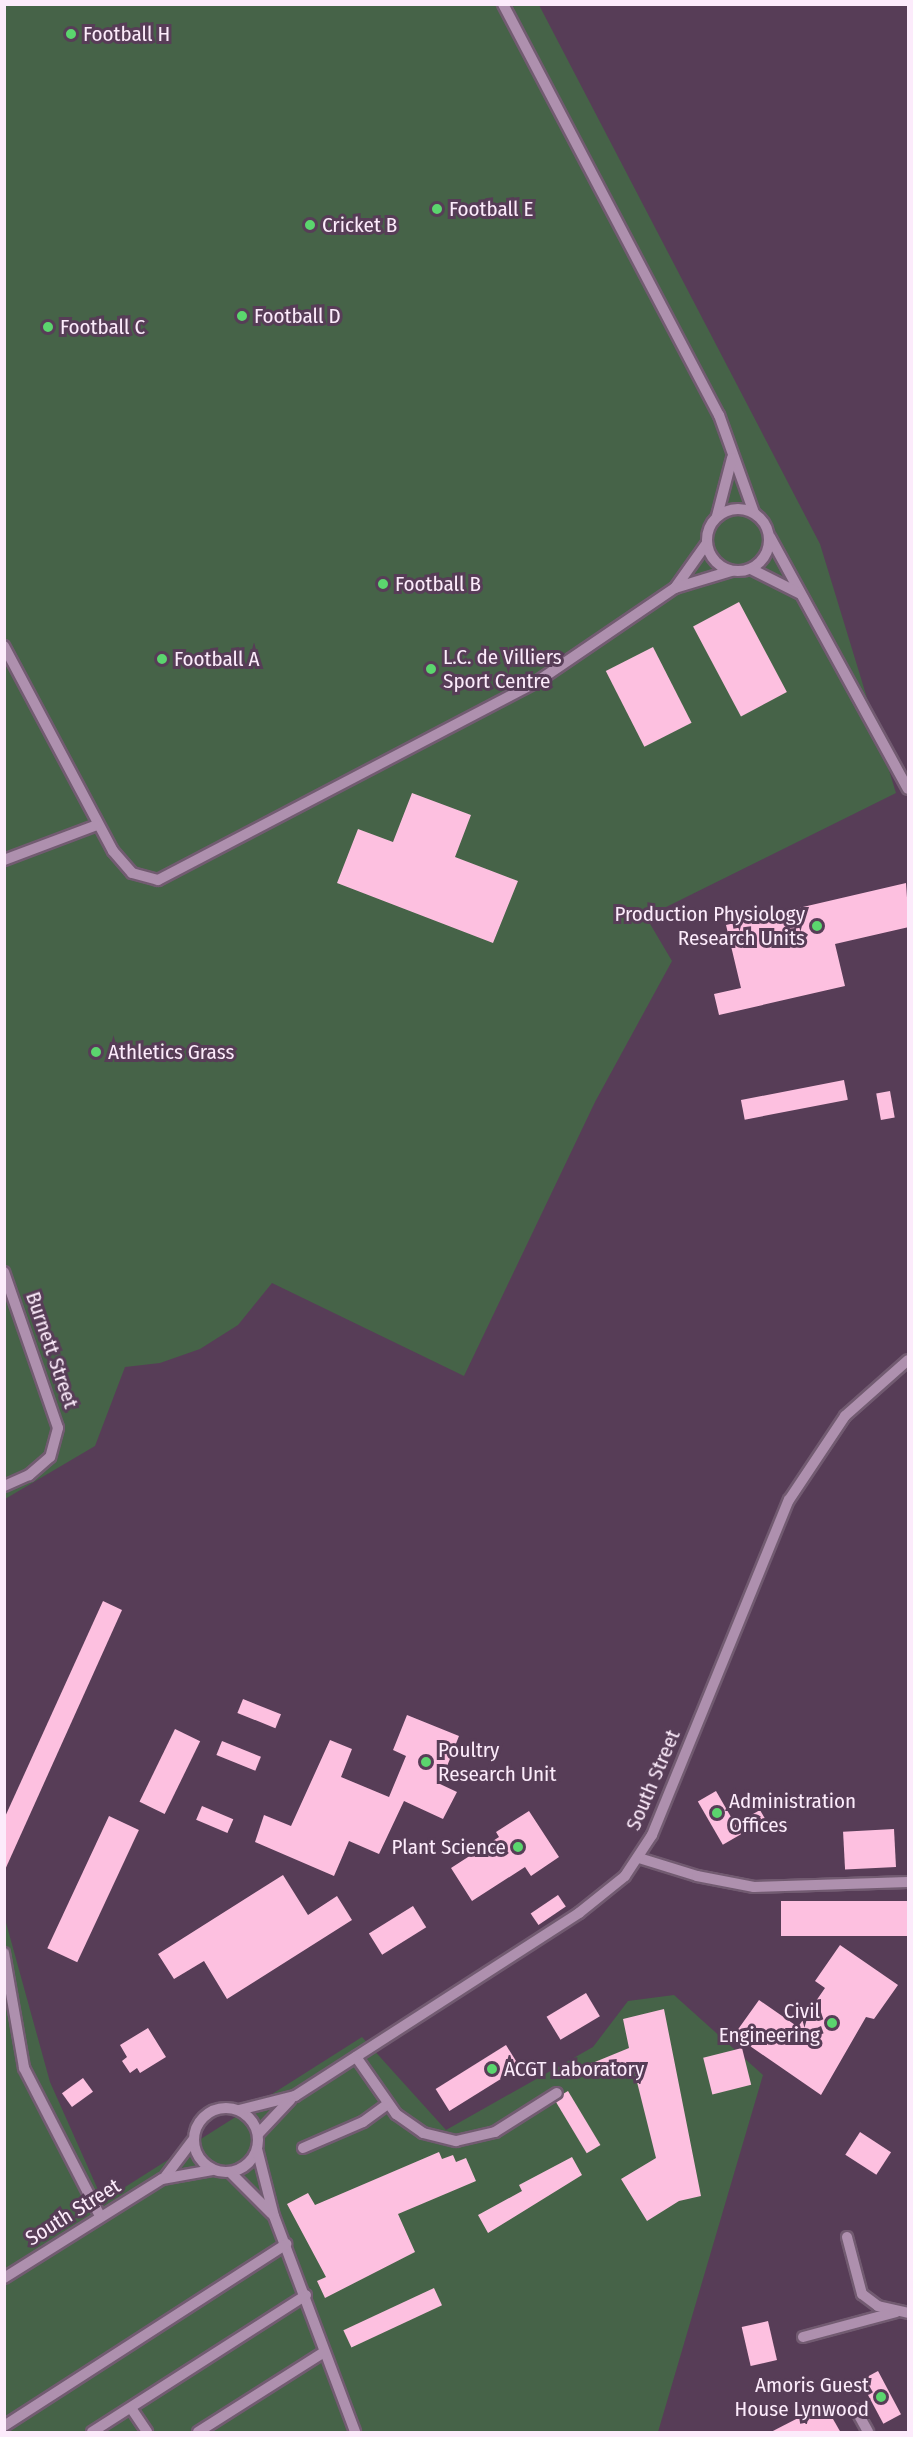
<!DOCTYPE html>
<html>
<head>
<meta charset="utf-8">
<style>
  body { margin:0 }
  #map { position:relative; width:913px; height:2437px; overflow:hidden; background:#573d57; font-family:"Fira Sans Condensed",sans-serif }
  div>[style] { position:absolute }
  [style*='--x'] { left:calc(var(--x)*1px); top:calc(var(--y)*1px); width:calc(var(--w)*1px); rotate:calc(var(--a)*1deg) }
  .green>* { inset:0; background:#466348 }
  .building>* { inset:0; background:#fdc0e0; transform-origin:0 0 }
  .roads { filter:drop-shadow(2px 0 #725b71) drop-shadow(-2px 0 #725b71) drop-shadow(0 2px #725b71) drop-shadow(0 -2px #725b71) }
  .minor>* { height:10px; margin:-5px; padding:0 5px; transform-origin:5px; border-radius:5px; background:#ae90ae }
  .minor>.ring { margin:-5px; padding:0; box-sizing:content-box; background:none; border:10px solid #ae90ae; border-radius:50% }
  .dots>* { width:16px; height:16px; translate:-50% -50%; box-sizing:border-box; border:3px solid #573d57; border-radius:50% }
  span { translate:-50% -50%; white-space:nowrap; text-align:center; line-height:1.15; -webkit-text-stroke:6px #573d57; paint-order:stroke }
  .poi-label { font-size:21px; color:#fcebfb }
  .left { translate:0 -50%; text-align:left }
  .right { translate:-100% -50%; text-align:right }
  .street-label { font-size:21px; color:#fcebfb }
  .frame { position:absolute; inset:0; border:6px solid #fcebfb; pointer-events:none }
</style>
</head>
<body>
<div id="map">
  <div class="green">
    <div style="clip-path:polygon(4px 5px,539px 5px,820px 544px,896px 793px,646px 917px,672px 961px,595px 1102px,464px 1376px,272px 1283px,238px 1325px,200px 1349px,160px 1363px,125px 1367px,95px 1446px,5px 1499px)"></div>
    <div style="clip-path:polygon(5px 1919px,50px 2082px,103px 2201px,362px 2037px,446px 2130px,593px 2047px,628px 2001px,674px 1995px,763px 2075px,658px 2432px,5px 2432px)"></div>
  </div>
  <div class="building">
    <div style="left:739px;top:602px;width:102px;height:52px;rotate:62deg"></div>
    <div style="left:653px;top:647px;width:85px;height:53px;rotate:63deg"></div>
    <div style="clip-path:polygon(412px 793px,471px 815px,455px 857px,518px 881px,493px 943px,337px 883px,358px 829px,393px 842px)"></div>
    <div style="clip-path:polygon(906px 883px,909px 927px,835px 944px,845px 986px,719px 1015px,714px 994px,741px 988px,726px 925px)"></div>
    <div style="left:844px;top:1080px;width:20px;height:105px;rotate:79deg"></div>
    <div style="left:890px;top:1091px;width:27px;height:14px;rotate:80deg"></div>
    <div style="clip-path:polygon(103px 1601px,122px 1610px,4px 1872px,4px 1819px)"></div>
    <div style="left:243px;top:1699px;width:41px;height:15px;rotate:22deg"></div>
    <div style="clip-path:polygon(407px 1715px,459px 1736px,440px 1784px,457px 1792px,443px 1819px,404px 1801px,379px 1854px,349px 1841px,334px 1876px,255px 1842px,264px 1815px,291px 1826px,330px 1740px,352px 1749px,341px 1777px,389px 1797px,406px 1756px,393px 1750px)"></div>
    <div style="left:175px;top:1729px;width:28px;height:81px;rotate:26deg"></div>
    <div style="left:222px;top:1741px;width:42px;height:15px;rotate:22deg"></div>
    <div style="left:716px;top:1791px;width:50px;height:21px;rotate:60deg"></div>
    <div style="left:202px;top:1806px;width:34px;height:15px;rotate:23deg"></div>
    <div style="left:760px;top:1810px;width:16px;height:17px;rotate:60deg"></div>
    <div style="clip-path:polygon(529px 1811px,559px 1857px,531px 1876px,525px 1867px,472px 1901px,451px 1868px,499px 1837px,496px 1832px)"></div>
    <div style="left:109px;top:1816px;width:33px;height:146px;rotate:25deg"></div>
    <div style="left:894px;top:1829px;width:38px;height:51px;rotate:87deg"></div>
    <div style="clip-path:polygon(283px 1875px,308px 1915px,337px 1896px,352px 1920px,227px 1999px,204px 1961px,174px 1979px,158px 1954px)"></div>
    <div style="left:558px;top:1895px;width:14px;height:33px;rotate:56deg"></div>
    <div style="left:909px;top:1901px;width:35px;height:128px;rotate:90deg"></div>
    <div style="left:413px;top:1906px;width:25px;height:52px;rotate:58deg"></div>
    <div style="clip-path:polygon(840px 1945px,898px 1985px,874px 2019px,866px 2017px,821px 2095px,734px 2035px,759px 2000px,798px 2027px,825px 1988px,815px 1981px)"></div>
    <div style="left:586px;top:1993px;width:27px;height:46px;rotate:59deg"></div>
    <div style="clip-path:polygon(664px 2009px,701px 2196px,679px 2201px,647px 2221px,621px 2179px,656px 2158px,632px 2062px,595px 2076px,590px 2064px,629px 2048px,623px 2019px)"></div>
    <div style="clip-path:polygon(148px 2028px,166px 2057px,140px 2073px,137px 2068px,130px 2073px,122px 2061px,127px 2057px,120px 2045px)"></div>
    <div style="left:506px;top:2045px;width:26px;height:83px;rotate:58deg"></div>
    <div style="left:742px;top:2048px;width:38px;height:40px;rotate:76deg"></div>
    <div style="left:83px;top:2078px;width:17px;height:26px;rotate:54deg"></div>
    <div style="left:568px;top:2091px;width:63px;height:16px;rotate:59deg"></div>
    <div style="left:860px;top:2132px;width:37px;height:27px;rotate:33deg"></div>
    <div style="clip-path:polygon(439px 2152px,442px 2159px,453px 2155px,456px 2162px,466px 2158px,476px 2181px,398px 2214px,415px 2252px,325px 2298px,317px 2281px,326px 2277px,287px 2204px,308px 2193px,315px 2205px)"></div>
    <div style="clip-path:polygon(572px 2157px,582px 2175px,488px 2233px,478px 2215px,522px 2191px,519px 2185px)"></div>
    <div style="left:434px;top:2288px;width:19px;height:100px;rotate:65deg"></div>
    <div style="left:768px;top:2321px;width:40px;height:27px;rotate:77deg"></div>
    <div style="left:878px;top:2371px;width:49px;height:20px;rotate:62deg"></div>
    <div style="clip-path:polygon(825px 2405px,841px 2433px,769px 2433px,802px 2416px)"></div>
  </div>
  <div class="roads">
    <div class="minor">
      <div style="--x:503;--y:4;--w:464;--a:62.3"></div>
      <div style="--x:719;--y:415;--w:104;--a:70.3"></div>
      <div class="ring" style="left:707px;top:509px;width:52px;height:52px"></div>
      <div style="--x:717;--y:516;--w:60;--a:-75.5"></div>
      <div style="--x:770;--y:537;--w:287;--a:61.3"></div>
      <div style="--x:751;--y:569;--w:54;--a:26.6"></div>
      <div style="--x:675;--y:588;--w:55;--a:-54.6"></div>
      <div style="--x:4;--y:646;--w:232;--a:62"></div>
      <div style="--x:113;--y:851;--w:29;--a:49"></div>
      <div style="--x:132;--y:873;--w:27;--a:15"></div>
      <div style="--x:158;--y:880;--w:429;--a:-27.6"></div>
      <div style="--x:538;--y:681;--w:166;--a:-34.2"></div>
      <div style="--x:675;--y:588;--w:59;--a:-16.9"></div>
      <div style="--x:4;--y:860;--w:99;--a:-20.6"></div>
      <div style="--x:4;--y:1272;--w:165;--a:70.9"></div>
      <div style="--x:58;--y:1428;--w:30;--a:105"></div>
      <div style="--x:50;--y:1457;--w:28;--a:139"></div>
      <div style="--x:29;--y:1475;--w:27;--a:156"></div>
      <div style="--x:639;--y:1858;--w:61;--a:17.2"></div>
      <div style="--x:697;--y:1876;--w:58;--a:10.9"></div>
      <div style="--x:754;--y:1887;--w:154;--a:-1.9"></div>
      <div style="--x:4;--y:1953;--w:117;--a:80.1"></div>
      <div style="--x:24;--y:2068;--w:166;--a:62.8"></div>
      <div style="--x:356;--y:2057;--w:70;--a:54.9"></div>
      <div style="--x:396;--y:2114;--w:33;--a:35"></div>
      <div style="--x:423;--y:2133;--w:34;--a:14"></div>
      <div style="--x:456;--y:2141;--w:40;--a:-13"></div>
      <div style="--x:495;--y:2132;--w:73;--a:-32.2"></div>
      <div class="ring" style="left:194px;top:2108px;width:54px;height:54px"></div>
      <div style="--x:239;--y:2110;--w:58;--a:-14"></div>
      <div style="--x:295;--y:2096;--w:338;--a:-32.8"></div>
      <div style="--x:579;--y:1913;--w:59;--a:-38.8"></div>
      <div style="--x:625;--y:1876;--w:49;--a:-56.6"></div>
      <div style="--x:652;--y:1835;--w:362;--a:-67.8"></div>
      <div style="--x:789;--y:1500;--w:101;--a:-56.3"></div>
      <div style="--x:845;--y:1416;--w:84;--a:-41.6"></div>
      <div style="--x:258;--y:2134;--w:47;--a:-46.7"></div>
      <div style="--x:303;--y:2148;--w:65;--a:-23.4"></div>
      <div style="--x:363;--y:2122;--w:31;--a:-36"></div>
      <div style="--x:257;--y:2149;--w:69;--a:75.8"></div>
      <div style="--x:274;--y:2216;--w:231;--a:69.4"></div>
      <div style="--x:230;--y:2172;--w:59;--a:45"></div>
      <div style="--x:165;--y:2177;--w:46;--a:-52.9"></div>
      <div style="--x:847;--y:2237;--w:59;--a:75.3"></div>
      <div style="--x:862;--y:2294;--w:20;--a:37"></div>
      <div style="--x:878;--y:2306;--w:31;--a:13"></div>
      <div style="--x:4;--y:2278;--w:186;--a:-32.1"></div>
      <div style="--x:162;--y:2179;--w:51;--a:-10.2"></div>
      <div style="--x:803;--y:2337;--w:96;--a:-15"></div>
      <div style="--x:131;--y:2408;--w:29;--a:56"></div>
      <div style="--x:856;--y:2410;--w:25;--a:61"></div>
      <div style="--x:4;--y:2426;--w:336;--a:-32.8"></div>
      <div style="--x:92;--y:2432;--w:254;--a:-32.6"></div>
      <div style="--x:198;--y:2432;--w:149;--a:-32.4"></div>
    </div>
  </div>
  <div class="dots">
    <div style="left:71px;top:34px;background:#5bd56e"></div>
    <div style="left:437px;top:209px;background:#5bd56e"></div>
    <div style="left:310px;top:225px;background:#5bd56e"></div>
    <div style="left:242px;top:316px;background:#5bd56e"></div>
    <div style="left:48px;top:327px;background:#5bd56e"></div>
    <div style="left:383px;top:584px;background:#5bd56e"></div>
    <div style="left:162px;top:659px;background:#5bd56e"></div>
    <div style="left:431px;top:669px;background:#5bd56e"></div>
    <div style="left:817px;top:926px;background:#5bd56e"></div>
    <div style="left:96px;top:1052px;background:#5bd56e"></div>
    <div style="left:426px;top:1762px;background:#5bd56e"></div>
    <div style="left:717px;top:1813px;background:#5bd56e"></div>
    <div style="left:518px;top:1847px;background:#5bd56e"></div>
    <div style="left:832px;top:2023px;background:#5bd56e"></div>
    <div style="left:492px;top:2069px;background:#5bd56e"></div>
    <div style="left:881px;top:2397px;background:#5bd56e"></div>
  </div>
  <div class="poi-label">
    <span class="left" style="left:83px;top:34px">Football H</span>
    <span class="left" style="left:449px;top:209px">Football E</span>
    <span class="left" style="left:322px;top:225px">Cricket B</span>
    <span class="left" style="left:254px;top:316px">Football D</span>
    <span class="left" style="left:60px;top:327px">Football C</span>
    <span class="left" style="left:395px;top:584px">Football B</span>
    <span class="left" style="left:443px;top:669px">L.C. de Villiers<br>Sport Centre</span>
    <span class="left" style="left:174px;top:659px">Football A</span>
    <span class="right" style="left:805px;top:926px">Production Physiology<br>Research Units</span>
    <span class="left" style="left:108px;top:1052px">Athletics Grass</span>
    <span class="left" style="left:438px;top:1762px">Poultry<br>Research Unit</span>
    <span class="left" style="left:729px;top:1813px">Administration<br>Offices</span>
    <span class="right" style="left:506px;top:1847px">Plant Science</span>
    <span class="right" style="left:820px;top:2023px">Civil<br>Engineering</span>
    <span class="left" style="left:504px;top:2069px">ACGT Laboratory</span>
    <span class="right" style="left:869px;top:2397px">Amoris Guest<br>House Lynwood</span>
  </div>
  <div class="street-label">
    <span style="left:52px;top:1350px;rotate:71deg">Burnett Street</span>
    <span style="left:653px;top:1780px;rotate:-67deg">South Street</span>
    <span style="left:73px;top:2212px;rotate:-32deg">South Street</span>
  </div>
  <div class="frame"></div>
</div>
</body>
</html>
